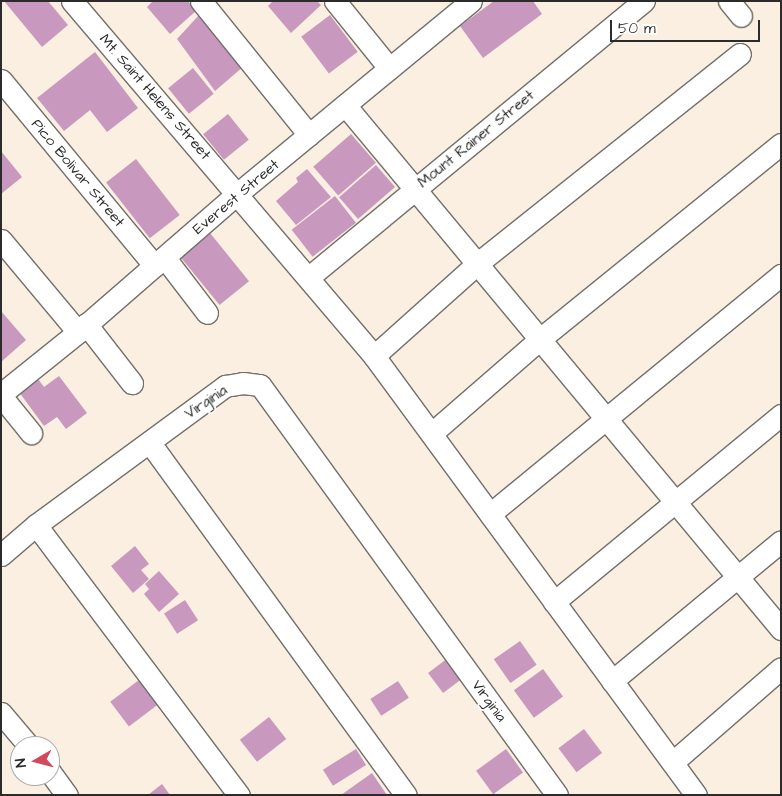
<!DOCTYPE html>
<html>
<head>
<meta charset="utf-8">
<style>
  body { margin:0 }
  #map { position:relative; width:782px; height:796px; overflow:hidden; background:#faefe1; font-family:"Architects Daughter",sans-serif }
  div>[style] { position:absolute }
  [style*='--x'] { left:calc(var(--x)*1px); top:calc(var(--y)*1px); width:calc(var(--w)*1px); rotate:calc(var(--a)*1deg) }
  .building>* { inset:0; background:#c998be; transform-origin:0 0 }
  .roads { filter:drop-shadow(1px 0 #73706b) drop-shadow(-1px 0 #73706b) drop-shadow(0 1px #73706b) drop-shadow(0 -1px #73706b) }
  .minor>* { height:21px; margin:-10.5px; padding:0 10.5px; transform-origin:10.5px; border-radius:10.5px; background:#fff }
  span { translate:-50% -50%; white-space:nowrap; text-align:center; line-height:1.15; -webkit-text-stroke:4px #fff; paint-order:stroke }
  .street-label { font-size:15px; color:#2b2b2b }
  .frame { position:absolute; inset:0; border:2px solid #2b2b2b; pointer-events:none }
  .north { position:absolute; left:10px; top:736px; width:50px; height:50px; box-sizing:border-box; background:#fff; border:1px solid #aaa; border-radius:50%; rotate:262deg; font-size:14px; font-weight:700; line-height:20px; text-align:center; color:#2b2b2b }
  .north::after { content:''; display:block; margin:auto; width:18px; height:22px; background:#d1495b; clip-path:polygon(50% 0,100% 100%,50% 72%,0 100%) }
  .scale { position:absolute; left:610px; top:20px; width:150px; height:22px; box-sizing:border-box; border:2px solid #2b2b2b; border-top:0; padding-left:6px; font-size:15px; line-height:18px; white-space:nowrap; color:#2b2b2b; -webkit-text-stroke:4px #fff; paint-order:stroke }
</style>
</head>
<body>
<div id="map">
  <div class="building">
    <div style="clip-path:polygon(4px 1px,48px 1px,68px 25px,42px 47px)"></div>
    <div style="clip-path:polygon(153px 1px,188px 1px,196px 11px,170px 34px,147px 7px)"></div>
    <div style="clip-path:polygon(273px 1px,317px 1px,321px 5px,291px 33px,268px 6px)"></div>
    <div style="clip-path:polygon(494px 1px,533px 1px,542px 14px,483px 58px,460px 26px)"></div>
    <div style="clip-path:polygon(199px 15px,244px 66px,215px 91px,177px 39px)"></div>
    <div style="left:330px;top:15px;width:46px;height:36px;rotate:53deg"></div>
    <div style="clip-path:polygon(95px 52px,138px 108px,107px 132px,90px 110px,64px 131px,37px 98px)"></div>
    <div style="left:193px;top:68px;width:33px;height:32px;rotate:51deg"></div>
    <div style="left:228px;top:114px;width:33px;height:32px;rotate:51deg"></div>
    <div style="left:351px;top:134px;width:38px;height:50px;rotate:49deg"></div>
    <div style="clip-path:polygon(1px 151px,22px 177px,1px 194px)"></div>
    <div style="left:136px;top:159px;width:71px;height:38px;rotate:52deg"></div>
    <div style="left:376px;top:165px;width:29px;height:49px;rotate:49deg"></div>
    <div style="clip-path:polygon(307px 169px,331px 197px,296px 225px,276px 201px,298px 182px,296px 178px)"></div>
    <div style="left:335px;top:196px;width:34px;height:55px;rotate:52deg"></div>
    <div style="left:210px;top:233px;width:62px;height:38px;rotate:51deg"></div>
    <div style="clip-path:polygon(1px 311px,26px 340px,1px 362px)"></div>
    <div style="clip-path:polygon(59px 376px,87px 413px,66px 429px,57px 417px,44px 426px,19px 392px,38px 379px,44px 387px)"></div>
    <div style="clip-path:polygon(135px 546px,149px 564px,141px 570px,149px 579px,133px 593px,111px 566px)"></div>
    <div style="clip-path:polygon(159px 571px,179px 594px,159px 612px,144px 594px,149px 589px,145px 584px)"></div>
    <div style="left:185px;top:600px;width:24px;height:25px;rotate:57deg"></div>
    <div style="left:520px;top:641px;width:29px;height:32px;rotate:55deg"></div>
    <div style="left:448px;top:658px;width:25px;height:25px;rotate:53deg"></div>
    <div style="left:543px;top:669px;width:34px;height:36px;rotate:54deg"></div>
    <div style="left:139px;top:680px;width:31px;height:36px;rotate:53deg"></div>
    <div style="left:398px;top:681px;width:20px;height:33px;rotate:57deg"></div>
    <div style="left:269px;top:717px;width:28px;height:37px;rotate:52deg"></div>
    <div style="left:584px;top:729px;width:30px;height:32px;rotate:53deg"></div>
    <div style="left:356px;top:749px;width:19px;height:39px;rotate:58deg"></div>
    <div style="left:506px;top:749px;width:29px;height:37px;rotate:54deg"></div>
    <div style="clip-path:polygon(372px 773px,387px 795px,341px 795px)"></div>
    <div style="clip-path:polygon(162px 784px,170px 795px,148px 795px)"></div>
  </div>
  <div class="roads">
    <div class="minor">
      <div style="--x:72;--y:1;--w:466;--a:49.6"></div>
      <div style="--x:374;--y:356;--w:544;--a:53.74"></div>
      <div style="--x:201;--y:1;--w:172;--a:51.1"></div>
      <div style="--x:335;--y:1;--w:86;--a:51.1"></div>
      <div style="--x:729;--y:1;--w:19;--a:51"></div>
      <div style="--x:1;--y:80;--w:241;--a:50.4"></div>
      <div style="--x:345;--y:105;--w:682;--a:50.24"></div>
      <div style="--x:1;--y:240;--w:120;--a:50.1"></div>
      <div style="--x:165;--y:258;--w:69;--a:52.6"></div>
      <div style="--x:309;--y:277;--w:434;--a:-39.5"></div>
      <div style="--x:86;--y:324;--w:75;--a:52.1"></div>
      <div style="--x:374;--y:356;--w:140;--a:-41.8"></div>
      <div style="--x:478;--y:263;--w:335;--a:-38.6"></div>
      <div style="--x:1;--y:394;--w:99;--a:-38.8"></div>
      <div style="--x:78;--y:332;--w:211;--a:-41"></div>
      <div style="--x:237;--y:194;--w:303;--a:-39.5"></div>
      <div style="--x:1;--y:396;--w:48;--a:51"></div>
      <div style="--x:432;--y:433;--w:143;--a:-41"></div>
      <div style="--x:540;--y:339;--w:310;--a:-39"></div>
      <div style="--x:150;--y:443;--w:435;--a:54"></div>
      <div style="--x:490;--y:514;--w:377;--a:-39.4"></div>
      <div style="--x:36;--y:525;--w:338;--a:53.1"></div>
      <div style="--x:1;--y:555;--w:46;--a:-40.6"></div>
      <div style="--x:36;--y:525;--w:235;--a:-36.3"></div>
      <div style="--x:225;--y:386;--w:18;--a:-9"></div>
      <div style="--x:243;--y:383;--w:17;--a:7"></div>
      <div style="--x:260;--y:385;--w:506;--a:54.08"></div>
      <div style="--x:554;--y:602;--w:294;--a:-39.5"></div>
      <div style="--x:612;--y:681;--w:219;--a:-39.6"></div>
      <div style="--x:1;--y:713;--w:43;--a:49.7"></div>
      <div style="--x:673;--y:762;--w:143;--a:-41"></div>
      <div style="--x:50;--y:772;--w:29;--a:54"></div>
    </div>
  </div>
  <div class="street-label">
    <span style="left:155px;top:97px;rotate:49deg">Mt. Saint Helens Street</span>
    <span style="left:476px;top:139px;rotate:-39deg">Mount Rainer Street</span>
    <span style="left:78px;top:173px;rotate:50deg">Pico Bolivar Street</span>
    <span style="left:236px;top:197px;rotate:-40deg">Everest Street</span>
    <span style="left:206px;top:402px;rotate:-34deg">Virginia</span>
    <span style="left:489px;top:701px;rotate:54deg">Virginia</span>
  </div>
  <div class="frame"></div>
  <div class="north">N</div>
  <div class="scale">50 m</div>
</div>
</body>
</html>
